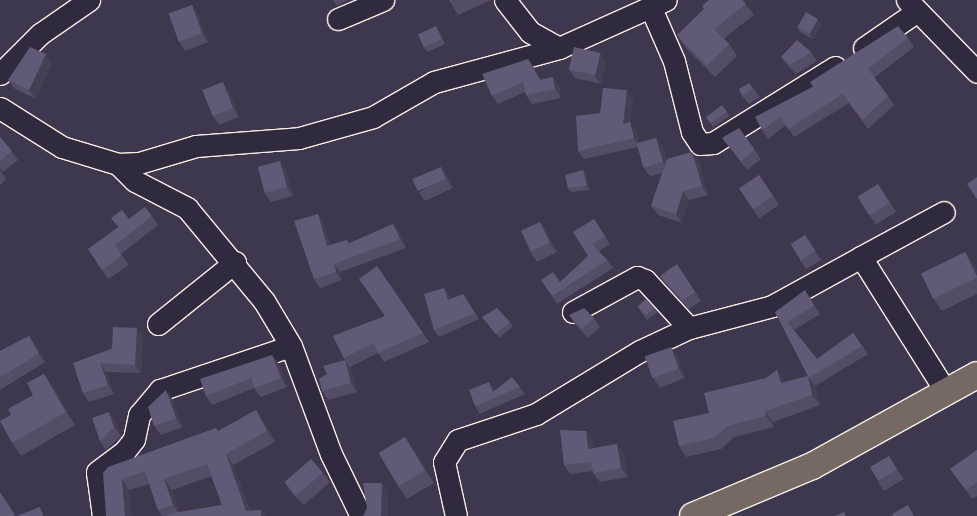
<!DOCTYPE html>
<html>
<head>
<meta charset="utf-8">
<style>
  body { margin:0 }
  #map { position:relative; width:977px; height:516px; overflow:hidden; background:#3e384e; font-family:"Shantell Sans",sans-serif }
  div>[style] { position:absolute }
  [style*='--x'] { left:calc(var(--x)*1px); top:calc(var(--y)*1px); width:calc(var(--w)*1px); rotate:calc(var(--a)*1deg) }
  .roads { filter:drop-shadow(1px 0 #f4f1e8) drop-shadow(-1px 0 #f4f1e8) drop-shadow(0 1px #f4f1e8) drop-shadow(0 -1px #f4f1e8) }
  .minor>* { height:21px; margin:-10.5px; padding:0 10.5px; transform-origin:10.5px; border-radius:10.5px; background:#2f2a3d }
  .major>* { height:26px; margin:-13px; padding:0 13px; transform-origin:13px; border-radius:13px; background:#766964 }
  .wall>* { inset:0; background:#534d66; transform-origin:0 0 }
  .shaded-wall>* { inset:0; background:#443f53 }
  .building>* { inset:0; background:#615a77; transform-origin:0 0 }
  span { translate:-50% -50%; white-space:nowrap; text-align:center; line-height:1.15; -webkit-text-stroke:4px #2f2a3d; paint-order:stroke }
</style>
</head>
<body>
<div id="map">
  <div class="roads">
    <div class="minor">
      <div style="--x:505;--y:0;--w:41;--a:52"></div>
      <div style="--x:530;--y:32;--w:33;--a:29"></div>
      <div style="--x:907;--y:0;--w:100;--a:45.8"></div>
      <div style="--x:650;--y:6;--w:60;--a:66.4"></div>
      <div style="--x:674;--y:61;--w:73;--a:75.8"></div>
      <div style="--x:692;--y:132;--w:14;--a:56"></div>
      <div style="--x:700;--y:144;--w:13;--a:-4"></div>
      <div style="--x:713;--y:143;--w:144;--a:-31.9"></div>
      <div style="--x:338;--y:19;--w:49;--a:-22.9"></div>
      <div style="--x:864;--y:48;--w:63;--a:-34.7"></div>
      <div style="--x:0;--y:74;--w:57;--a:-45"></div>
      <div style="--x:40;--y:34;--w:60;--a:-34.8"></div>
      <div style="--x:0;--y:108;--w:73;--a:32.2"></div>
      <div style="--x:62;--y:147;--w:59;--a:16.9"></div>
      <div style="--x:118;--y:164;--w:21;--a:-3"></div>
      <div style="--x:139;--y:163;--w:59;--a:-16.6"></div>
      <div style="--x:196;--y:146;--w:103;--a:-4.4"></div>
      <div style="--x:299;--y:138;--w:77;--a:-15.8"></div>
      <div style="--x:373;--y:117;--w:70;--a:-29.8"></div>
      <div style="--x:434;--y:82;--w:130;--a:-15.2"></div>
      <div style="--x:559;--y:48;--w:117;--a:-24.2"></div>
      <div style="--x:118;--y:164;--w:24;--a:45"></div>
      <div style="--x:135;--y:181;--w:59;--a:27.4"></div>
      <div style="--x:187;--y:208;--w:121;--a:50.4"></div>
      <div style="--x:264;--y:301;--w:52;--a:59"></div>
      <div style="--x:291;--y:346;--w:115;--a:69.7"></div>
      <div style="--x:331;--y:454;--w:69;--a:64.2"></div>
      <div style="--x:861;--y:257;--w:94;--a:-28.5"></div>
      <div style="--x:573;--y:312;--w:73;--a:-28.7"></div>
      <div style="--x:637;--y:277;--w:9;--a:21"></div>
      <div style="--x:645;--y:280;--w:65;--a:47.5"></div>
      <div style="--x:158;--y:324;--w:99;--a:-38.8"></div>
      <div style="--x:103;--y:516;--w:44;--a:-97.8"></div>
      <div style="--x:97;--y:472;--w:34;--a:-37"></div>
      <div style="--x:124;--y:452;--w:16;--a:-52"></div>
      <div style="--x:134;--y:439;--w:25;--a:-78"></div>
      <div style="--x:139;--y:415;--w:33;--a:-50"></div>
      <div style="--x:160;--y:390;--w:138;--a:-18.6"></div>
      <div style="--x:456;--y:516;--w:55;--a:-102.5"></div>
      <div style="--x:444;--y:462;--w:26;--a:-58"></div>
      <div style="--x:458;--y:440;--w:82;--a:-18.4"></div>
      <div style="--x:536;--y:414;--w:122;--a:-31.2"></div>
      <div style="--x:640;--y:351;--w:54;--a:-25.1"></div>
      <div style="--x:689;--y:328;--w:86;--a:-14.8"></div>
      <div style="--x:772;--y:306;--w:102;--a:-28.8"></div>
      <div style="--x:861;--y:257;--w:160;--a:57.8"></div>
    </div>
    <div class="major">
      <div style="--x:693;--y:516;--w:129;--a:-22.8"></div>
      <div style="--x:812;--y:466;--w:188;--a:-28.9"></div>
    </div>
  </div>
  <div class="wall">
    <div style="clip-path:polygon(333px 0,348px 0,337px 6px)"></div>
    <div style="clip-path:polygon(449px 0,491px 0,458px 15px)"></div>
    <div style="clip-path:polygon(742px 0,754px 15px,740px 26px,738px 23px,739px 26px,724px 39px,729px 44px,737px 56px,715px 77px,685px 47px,677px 35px)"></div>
    <div style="clip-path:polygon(198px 14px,208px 42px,185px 51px,179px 42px)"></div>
    <div style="clip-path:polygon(822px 24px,813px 39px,800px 32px,797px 27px)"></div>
    <div style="clip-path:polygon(436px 26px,445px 44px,428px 52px,424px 48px)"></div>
    <div style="clip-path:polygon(908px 38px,914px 47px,874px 78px,894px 105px,868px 129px,849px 103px,794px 137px,786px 125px,768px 139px,762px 130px,813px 87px,810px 82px)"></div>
    <div style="clip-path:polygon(811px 52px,817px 61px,796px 74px,788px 66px,781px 57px)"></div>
    <div style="clip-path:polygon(600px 53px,606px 62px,601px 84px,575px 78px,569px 69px)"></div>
    <div style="clip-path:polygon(528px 59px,541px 80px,559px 86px,561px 98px,532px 104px,526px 95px,525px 92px,498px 104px,492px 96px)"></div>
    <div style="clip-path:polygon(52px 63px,36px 99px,15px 89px,8px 80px)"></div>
    <div style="clip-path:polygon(749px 83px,760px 97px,749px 104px,742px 96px)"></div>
    <div style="clip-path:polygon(229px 91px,239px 117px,219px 125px,213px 116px)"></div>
    <div style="clip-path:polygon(633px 99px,630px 122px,635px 130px,639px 143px,656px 138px,663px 146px,666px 160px,699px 161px,708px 195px,689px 200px,682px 223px,658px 215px,651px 206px,662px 173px,650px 176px,643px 167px,638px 147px,584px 159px,578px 151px,600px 113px)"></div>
    <div style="clip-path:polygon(727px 112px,730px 116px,713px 127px,706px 117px)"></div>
    <div style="clip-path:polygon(739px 128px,761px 159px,747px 170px,722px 138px)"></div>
    <div style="clip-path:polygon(0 137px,18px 160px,3px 172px,0 168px)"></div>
    <div style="clip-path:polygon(0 170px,6px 179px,0 185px)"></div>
    <div style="clip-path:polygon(286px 170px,293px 196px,271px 202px,265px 193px)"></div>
    <div style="clip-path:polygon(583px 170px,586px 175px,590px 190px,571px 192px,568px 188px)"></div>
    <div style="left:759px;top:175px;width:36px;height:24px;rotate:56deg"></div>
    <div style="clip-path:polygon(447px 176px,453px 188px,425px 201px,419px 192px)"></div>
    <div style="left:878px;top:184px;width:33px;height:24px;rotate:57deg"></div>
    <div style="clip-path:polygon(145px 207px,158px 225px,121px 254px,129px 265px,108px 279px,88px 249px,118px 227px,111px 218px,129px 219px)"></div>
    <div style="clip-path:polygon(318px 214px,323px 222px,330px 245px,347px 240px,349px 243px,393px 224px,399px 232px,406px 248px,340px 272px,342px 280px,320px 288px,314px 279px)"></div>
    <div style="clip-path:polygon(594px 219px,610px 244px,599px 251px,607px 260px,613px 268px,557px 304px,552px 296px,588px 256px)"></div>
    <div style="clip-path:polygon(540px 222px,546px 231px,557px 252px,537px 262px,531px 253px)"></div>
    <div style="clip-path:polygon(805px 235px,821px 260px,806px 269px,800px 260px)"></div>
    <div style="clip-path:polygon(965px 252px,974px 265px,977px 271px,977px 294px,942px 311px,933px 298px)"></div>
    <div style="clip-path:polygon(377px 266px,429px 342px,384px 362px,378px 353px,350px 367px,357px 392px,328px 400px,322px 391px,345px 360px,333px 336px,385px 316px)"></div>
    <div style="clip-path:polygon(683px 273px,701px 301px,689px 309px,666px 285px,660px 276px)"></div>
    <div style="clip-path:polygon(444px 288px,449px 294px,450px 299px,463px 295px,479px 319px,439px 337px,434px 330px)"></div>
    <div style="clip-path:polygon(811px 299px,820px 314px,794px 330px,817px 359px,853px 333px,868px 354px,815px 386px,809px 378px,775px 312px)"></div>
    <div style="clip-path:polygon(637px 306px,654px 308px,658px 312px,647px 320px)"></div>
    <div style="clip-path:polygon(569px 315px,594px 318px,600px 327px,588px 338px,575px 324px)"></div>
    <div style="clip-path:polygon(482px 317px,510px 322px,513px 326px,499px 338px)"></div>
    <div style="clip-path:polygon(29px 336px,36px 345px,45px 362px,0 390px,0 351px)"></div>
    <div style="clip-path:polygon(143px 337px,141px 373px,106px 372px,114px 394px,89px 402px,83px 393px,73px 363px)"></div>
    <div style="clip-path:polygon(272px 355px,278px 363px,287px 387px,261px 397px,254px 388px,212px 405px,206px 396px)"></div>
    <div style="clip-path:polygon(677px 356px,685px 378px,660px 388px,654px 379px)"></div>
    <div style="clip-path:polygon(777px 370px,785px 382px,808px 376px,815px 387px,820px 405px,773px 422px,774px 427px,734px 437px,721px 449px,686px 457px,679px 446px,709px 413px,766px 378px)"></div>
    <div style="clip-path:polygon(44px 374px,53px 387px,75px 425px,21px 456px,12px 443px,11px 415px,33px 395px)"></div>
    <div style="clip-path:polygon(520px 387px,525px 394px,480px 414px,475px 406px,495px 391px)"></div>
    <div style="clip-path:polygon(172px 399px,182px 427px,161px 435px,154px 426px)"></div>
    <div style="clip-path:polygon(115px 421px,121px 436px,106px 450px,100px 441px)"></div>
    <div style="clip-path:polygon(evenodd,264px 421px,275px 442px,233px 465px,250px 511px,261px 510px,265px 516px,162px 516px,158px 510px,149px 484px,129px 490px,103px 473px,218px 431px,264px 421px,212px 476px,222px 505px,179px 512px,172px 490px,212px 476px)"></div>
    <div style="clip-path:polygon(586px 431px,592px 440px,593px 449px,617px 444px,623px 453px,628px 477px,600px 482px,593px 473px,593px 471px,570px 474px,564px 465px)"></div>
    <div style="clip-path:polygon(414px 450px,434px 483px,407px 499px,398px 486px)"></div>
    <div style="clip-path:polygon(977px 450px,977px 496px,972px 499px,950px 469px)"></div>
    <div style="clip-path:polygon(889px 456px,904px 479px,884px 491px,878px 482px)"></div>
    <div style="clip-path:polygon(323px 473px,330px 482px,304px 505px,291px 492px,285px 483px)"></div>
  </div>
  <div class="shaded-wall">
    <div style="clip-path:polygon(192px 5px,198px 14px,208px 42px,202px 33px)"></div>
    <div style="clip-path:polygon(818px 19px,822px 24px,813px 39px,809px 34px)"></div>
    <div style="clip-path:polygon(600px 53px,606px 62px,601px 84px,594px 75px)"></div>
    <div style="clip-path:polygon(46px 54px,52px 63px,36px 99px,29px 90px)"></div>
    <div style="clip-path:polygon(528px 59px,534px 68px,546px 89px,540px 80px)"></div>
    <div style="clip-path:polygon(553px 77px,559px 86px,561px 98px,555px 89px)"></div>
    <div style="clip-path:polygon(223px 82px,229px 91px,239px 117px,233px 108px)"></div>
    <div style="clip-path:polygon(627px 90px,633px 99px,630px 122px,635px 130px,640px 147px,623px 124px)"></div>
    <div style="clip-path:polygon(656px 138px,663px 146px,669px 171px,663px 162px)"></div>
    <div style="clip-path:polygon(692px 152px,699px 161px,708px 195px,702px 186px)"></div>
    <div style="clip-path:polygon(280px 161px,286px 170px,293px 196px,287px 187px)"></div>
    <div style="clip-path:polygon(441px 167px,447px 176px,453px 188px,446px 179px)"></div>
    <div style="clip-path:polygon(583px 170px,586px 175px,590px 190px,587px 186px)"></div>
    <div style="clip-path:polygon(683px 191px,689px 200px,682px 223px,676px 214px)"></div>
    <div style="clip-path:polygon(318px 214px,323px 222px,333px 254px,327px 246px)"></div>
    <div style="clip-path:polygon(540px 222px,546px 231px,557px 252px,550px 243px)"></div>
    <div style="clip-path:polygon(393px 224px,399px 232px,406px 248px,400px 239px)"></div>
    <div style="clip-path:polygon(805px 235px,812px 244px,821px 260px,815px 251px)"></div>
    <div style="clip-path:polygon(965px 252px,974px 265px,977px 271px,977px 277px)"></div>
    <div style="clip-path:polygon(334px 264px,340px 272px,342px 280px,336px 272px)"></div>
    <div style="clip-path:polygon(444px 288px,449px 294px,452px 306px,448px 300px)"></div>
    <div style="clip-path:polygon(805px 290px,811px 299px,820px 314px,814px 306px)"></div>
    <div style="clip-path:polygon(137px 328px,143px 337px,141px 373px,135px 365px)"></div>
    <div style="clip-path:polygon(29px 336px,36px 345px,45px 362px,39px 354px)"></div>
    <div style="clip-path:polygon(671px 347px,677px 356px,685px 378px,679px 369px)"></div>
    <div style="clip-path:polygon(272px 355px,278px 363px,287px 387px,281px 378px)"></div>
    <div style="clip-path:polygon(345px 360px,351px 369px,357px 392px,351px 383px)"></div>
    <div style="clip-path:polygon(100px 363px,106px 372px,114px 394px,108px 385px)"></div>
    <div style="clip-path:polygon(777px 370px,784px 380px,789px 393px,781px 383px)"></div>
    <div style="clip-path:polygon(44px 374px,53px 387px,75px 425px,66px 412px)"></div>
    <div style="clip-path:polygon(808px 376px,815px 387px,820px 405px,812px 395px)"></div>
    <div style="clip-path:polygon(489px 382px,494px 390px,497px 397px,493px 392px)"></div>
    <div style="clip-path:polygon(166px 390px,172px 399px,182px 427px,176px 418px)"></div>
    <div style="clip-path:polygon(256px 410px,264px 421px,275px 442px,267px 431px)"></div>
    <div style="clip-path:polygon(765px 411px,773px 422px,774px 427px,766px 416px)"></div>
    <div style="clip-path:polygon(109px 412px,115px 421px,121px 436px,114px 427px)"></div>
    <div style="clip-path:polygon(586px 431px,592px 440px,595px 458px,588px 449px)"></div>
    <div style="clip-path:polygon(405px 437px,414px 450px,434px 483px,425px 470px)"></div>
    <div style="clip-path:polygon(617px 444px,623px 453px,628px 477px,621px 468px)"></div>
    <div style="clip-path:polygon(226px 454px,233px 465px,251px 516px,246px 511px)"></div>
    <div style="clip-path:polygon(889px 456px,895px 465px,904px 479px,897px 470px)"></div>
    <div style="clip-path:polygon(122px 479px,129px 490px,132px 516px,125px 516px)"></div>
    <div style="clip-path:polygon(164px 479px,172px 490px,181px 516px,173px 505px)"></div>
    <div style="clip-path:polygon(382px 483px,388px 492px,388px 516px,381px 516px)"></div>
    <div style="clip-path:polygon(40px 507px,46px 516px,43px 516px)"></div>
    <div style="clip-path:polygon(261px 510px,265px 516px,261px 516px)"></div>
  </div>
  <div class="building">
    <div style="clip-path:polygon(709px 0,742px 0,746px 4px,733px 14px,730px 12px,732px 15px,714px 29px,729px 44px,707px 66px,677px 35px,704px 9px,702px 6px)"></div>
    <div style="left:192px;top:5px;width:30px;height:25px;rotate:70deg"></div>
    <div style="left:806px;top:12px;width:14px;height:17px;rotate:30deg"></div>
    <div style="left:436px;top:26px;width:14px;height:20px;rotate:65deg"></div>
    <div style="clip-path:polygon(898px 26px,908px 38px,868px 69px,888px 96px,862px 120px,843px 94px,788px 129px,781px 116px,762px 130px,755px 117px,814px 86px,810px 82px)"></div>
    <div style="clip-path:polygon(797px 40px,811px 52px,790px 65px,781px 57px)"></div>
    <div style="clip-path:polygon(30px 47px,46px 54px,29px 90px,8px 80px)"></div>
    <div style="left:574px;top:47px;width:27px;height:23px;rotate:13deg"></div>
    <div style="clip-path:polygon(528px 59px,540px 80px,553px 77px,555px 89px,526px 95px,523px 82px,492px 96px,482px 74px)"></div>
    <div style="left:223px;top:82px;width:28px;height:22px;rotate:69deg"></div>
    <div style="clip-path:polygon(749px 83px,753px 89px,742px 96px,739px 89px)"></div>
    <div style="clip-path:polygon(603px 88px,627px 90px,623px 124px,630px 122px,634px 138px,578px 151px,576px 116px,600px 113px)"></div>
    <div style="clip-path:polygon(722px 105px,727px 112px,710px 123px,706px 117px)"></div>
    <div style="clip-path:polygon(739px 128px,755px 150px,741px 161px,722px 138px)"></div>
    <div style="clip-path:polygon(0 137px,12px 151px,0 161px)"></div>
    <div style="left:656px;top:138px;width:25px;height:20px;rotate:74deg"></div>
    <div style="clip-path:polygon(692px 152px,702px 186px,683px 191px,676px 214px,651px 206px,667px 159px)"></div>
    <div style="left:280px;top:161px;width:27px;height:23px;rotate:75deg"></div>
    <div style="left:441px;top:167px;width:13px;height:31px;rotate:67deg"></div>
    <div style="clip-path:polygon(583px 170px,587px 186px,568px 188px,565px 175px)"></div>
    <div style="left:759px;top:175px;width:25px;height:24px;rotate:56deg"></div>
    <div style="clip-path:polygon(977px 177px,977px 199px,967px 184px)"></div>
    <div style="left:878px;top:184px;width:22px;height:24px;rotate:58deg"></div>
    <div style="clip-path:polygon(145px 207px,152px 216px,115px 245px,122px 256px,102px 270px,88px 249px,119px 227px,111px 218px,122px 210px,129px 219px)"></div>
    <div style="clip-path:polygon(318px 214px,327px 246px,347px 240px,348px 244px,393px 224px,400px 239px,334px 264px,336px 272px,314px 279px,294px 221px)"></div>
    <div style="clip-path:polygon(594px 219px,605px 236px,592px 244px,607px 260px,552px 296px,541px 280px,553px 272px,560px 282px,588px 256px,573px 232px)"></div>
    <div style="left:540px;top:222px;width:23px;height:21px;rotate:65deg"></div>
    <div style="left:805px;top:235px;width:19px;height:17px;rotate:58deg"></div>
    <div style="left:965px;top:252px;width:28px;height:49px;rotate:64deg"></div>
    <div style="clip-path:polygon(677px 264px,695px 292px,682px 300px,660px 276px)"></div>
    <div style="clip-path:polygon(377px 266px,423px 333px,378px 353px,374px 343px,344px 358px,333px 336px,385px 316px,359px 279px)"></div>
    <div style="clip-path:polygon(444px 288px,448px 300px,463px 294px,475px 313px,434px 330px,424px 294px)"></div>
    <div style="clip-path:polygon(805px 290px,814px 306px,787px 322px,817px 359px,853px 333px,862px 346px,809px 378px,775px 312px)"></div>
    <div style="left:646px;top:299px;width:12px;height:11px;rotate:48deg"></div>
    <div style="clip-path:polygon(497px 308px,510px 322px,496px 334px,482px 317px)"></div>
    <div style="clip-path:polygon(584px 308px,594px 318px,582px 329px,569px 315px)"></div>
    <div style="clip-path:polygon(113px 327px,137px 328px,135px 365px,100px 363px,108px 385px,83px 393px,73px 363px,112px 349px)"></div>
    <div style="clip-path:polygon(29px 336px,39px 354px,0 377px,0 351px)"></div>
    <div style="left:671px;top:347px;width:23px;height:28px;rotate:70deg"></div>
    <div style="clip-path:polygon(272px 355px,281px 378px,255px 388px,251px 378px,206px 396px,200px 379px)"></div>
    <div style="clip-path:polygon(345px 360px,351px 383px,322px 391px,319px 379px,327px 374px,323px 366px)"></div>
    <div style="clip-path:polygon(777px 370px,781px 383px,808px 376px,812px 395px,765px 411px,766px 416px,727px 426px,714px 438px,679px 446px,673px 421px,709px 413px,704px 393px,766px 378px)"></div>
    <div style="clip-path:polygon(44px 374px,66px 412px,12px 443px,0 421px,11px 415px,8px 409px,33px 395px,27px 383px)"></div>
    <div style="clip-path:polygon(512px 377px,520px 387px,475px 406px,469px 390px,489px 382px,493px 392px)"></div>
    <div style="clip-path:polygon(166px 390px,176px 418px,154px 426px,148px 407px)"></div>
    <div style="clip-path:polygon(256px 410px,267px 431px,226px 454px,246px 511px,261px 510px,261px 516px,168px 516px,168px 514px,222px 505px,207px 464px,164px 479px,173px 505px,158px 510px,145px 471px,122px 479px,125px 516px,106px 516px,103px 473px,108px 467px,216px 428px,218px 431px)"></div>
    <div style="clip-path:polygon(109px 412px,114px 427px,100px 441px,92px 418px)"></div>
    <div style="clip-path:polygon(560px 430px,586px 431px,588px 449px,617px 444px,621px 468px,593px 473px,591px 462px,564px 465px)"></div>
    <div style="left:405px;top:437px;width:39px;height:31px;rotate:59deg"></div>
    <div style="clip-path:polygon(977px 450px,977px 482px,966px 490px,950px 469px)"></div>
    <div style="left:889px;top:456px;width:16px;height:22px;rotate:60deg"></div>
    <div style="left:311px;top:459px;width:18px;height:35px;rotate:49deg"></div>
    <div style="clip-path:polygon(363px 483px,382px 483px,381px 516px,363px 516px,367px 508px)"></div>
    <div style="clip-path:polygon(0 492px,15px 515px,13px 516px,0 516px)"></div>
    <div style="clip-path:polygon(908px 505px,914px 516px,893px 516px,892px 514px)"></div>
    <div style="clip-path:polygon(40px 507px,43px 516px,17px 516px)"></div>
    <div style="clip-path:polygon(844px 512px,846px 516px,835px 516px)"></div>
  </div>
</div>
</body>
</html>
